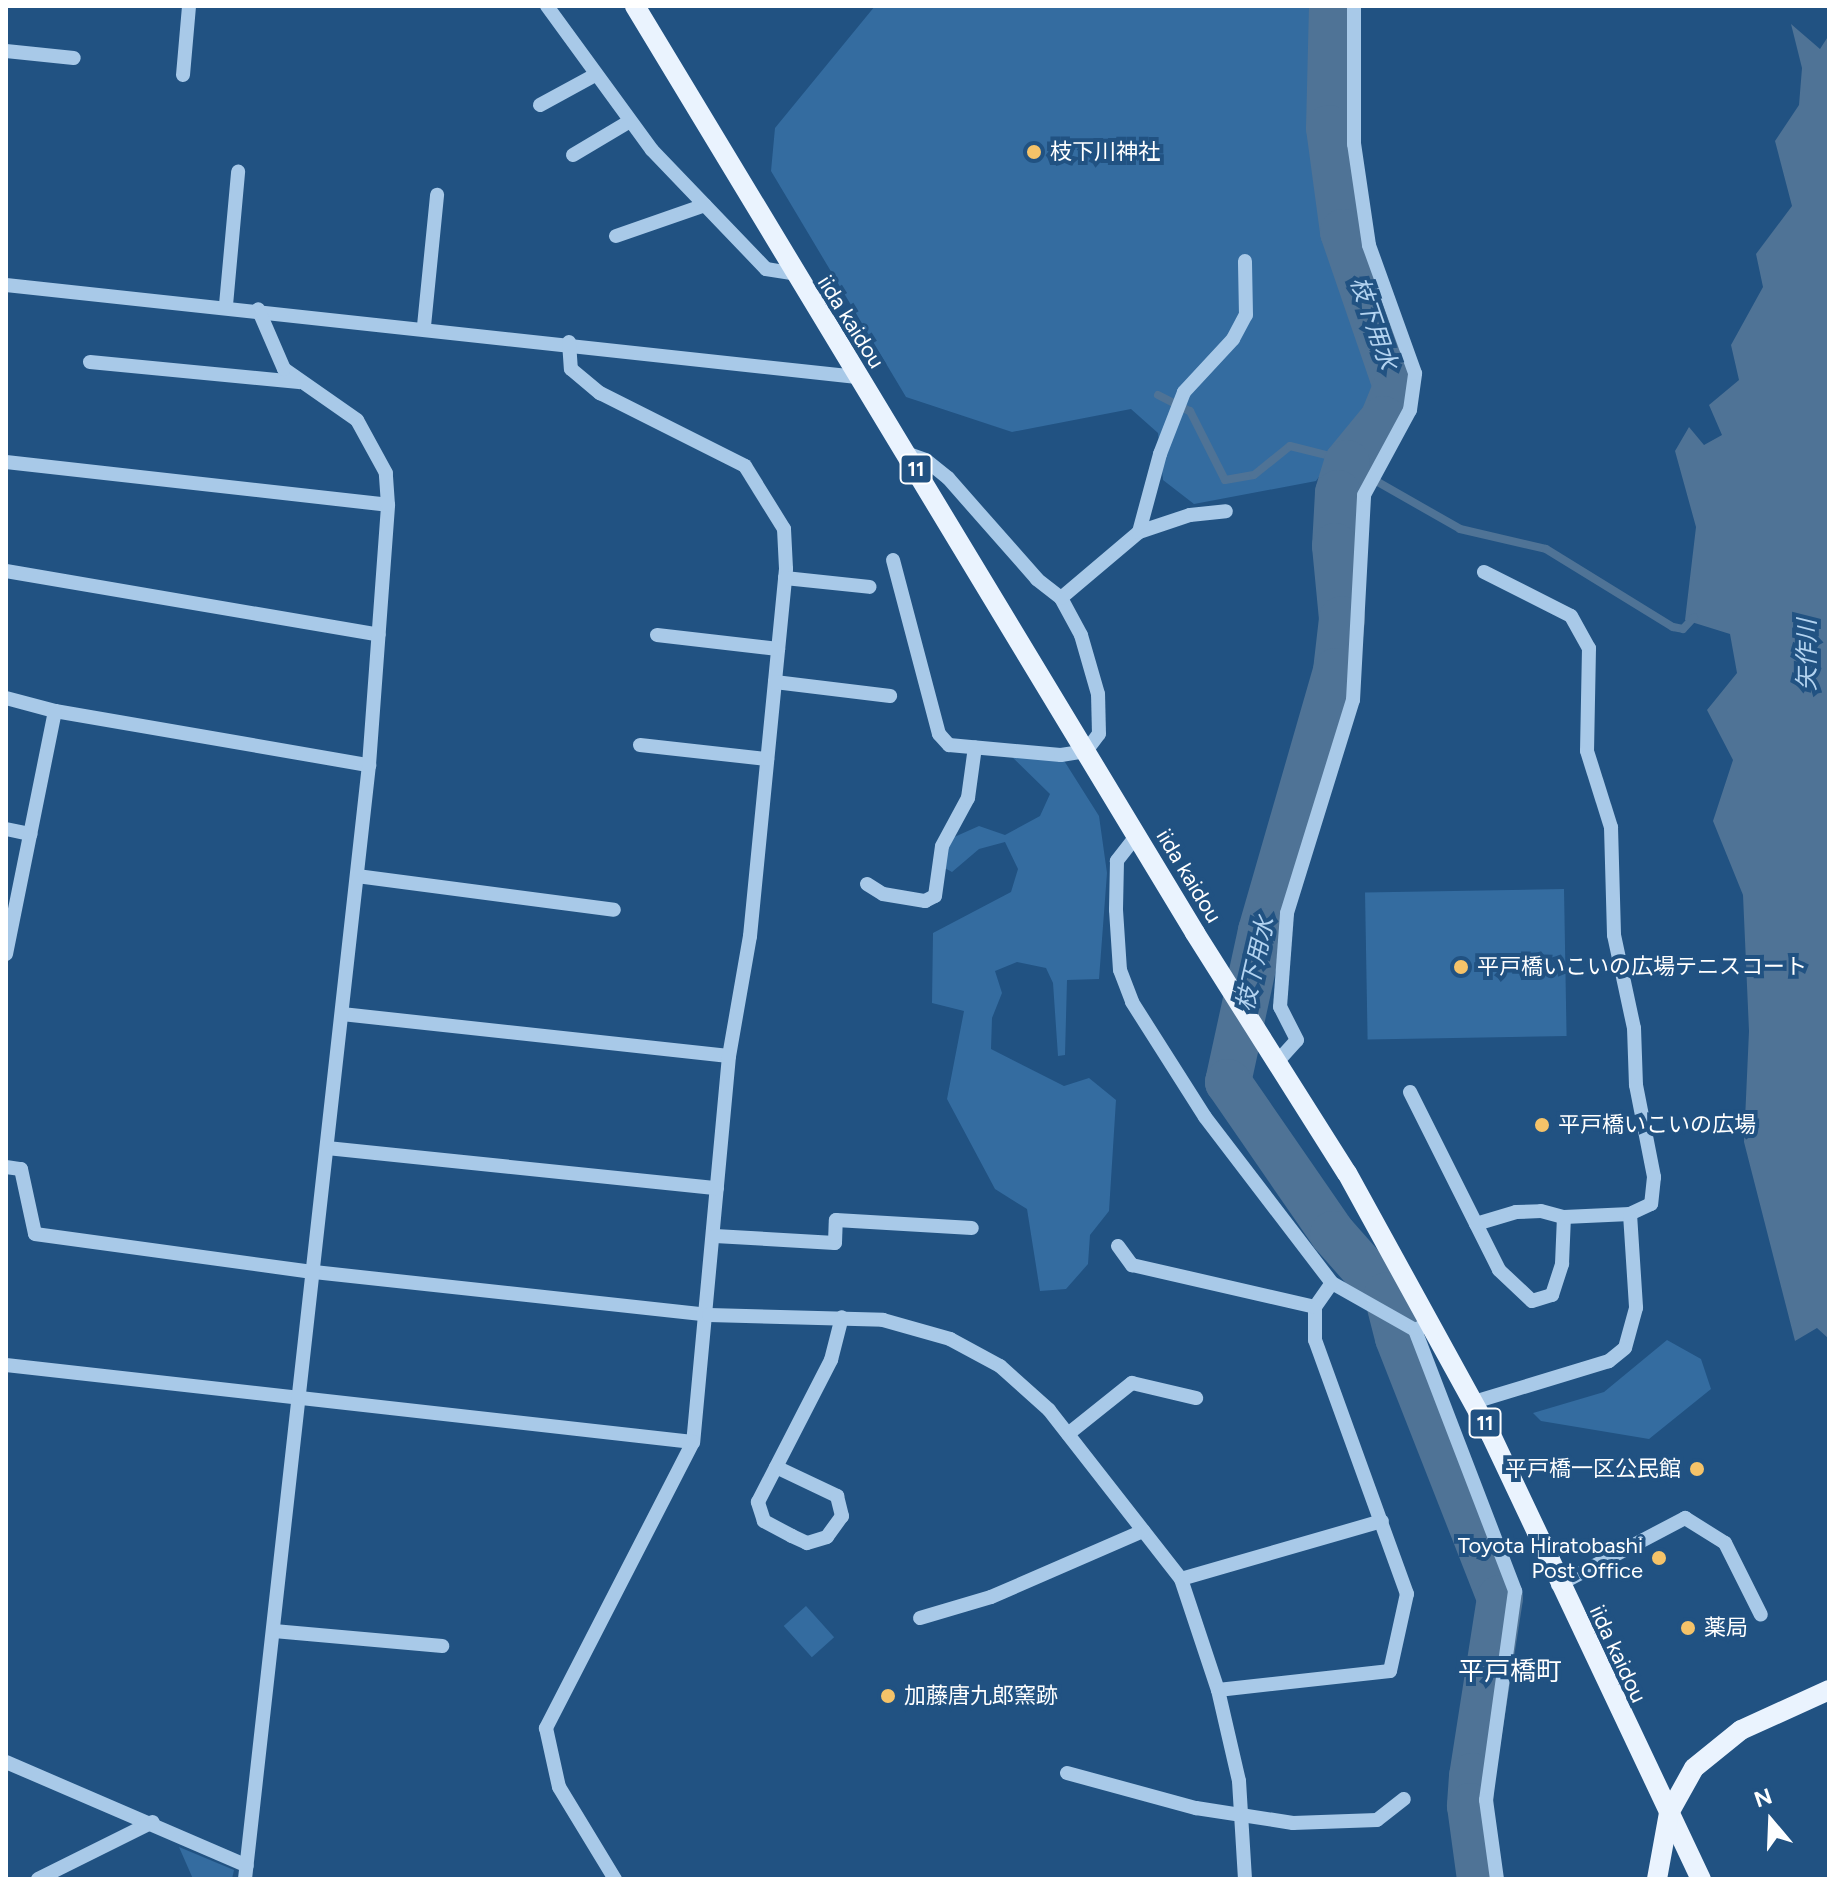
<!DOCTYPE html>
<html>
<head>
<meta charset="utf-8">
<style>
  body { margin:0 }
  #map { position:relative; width:1835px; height:1885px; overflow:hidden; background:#215282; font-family:Figtree,"Noto Sans JP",sans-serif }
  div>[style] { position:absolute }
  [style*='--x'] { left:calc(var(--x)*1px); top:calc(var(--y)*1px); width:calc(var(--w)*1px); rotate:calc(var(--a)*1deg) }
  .green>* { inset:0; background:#346ca0; transform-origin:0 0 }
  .water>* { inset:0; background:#4f7396 }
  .stream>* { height:8px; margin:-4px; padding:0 4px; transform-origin:4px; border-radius:4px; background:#4f7396 }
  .river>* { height:46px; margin:-23px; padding:0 23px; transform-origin:23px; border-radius:23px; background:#4f7396 }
  .minor>* { height:14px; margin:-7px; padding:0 7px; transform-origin:7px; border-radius:7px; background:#a8c9e8 }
  .major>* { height:20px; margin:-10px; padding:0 10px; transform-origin:10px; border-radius:10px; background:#eaf3fe }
  .dots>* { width:22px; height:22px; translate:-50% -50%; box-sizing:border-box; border:4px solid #215282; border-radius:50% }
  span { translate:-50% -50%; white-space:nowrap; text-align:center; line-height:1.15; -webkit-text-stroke:8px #215282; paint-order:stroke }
  .shield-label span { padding:2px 6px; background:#215282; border:2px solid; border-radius:6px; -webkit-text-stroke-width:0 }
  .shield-label { font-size:20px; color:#fff; font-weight:700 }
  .poi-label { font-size:22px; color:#fff }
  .left { translate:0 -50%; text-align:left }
  .right { translate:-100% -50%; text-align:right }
  .street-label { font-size:22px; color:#fff }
  .water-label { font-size:24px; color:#b3d3f0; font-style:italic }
  .quarter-label { font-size:26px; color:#fff }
  .frame { position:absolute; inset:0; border:8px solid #fff; pointer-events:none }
  .north { position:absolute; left:1731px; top:1781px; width:80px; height:80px; -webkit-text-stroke:6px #215282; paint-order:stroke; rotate:341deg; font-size:22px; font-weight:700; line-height:32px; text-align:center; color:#fff }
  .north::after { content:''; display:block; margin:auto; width:28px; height:36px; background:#fff; clip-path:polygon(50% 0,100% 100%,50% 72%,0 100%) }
</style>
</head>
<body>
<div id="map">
  <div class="green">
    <div style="clip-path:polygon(875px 6px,1314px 6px,1315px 138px,1326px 218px,1386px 363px,1389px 389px,1376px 417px,1340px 447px,1316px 481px,1194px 504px,1163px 480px,1158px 433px,1131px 409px,1012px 432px,906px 397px,771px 171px,775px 128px)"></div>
    <div style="clip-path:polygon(1008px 753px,1063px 759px,1099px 816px,1107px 873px,1099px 979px,1067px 980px,1065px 1055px,1058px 1056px,1053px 983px,1046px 968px,1017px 962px,995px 971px,1002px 993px,992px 1018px,991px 1049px,1064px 1086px,1089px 1078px,1116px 1100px,1109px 1211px,1090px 1235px,1088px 1264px,1066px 1289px,1040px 1291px,1027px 1209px,995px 1189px,947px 1099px,964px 1011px,932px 1003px,933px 933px,1011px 892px,1018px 869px,1005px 842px,979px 849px,952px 872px,941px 866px,952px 838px,979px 826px,1005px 835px,1040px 816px,1050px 794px)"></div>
    <div style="left:1564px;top:889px;width:147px;height:199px;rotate:89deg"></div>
    <div style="clip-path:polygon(1667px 1340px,1701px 1359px,1711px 1389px,1649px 1439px,1541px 1421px,1533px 1413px,1604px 1392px)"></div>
    <div style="left:806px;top:1606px;width:42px;height:30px;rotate:48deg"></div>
    <div style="clip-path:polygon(179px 1847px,234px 1870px,232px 1879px,193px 1879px)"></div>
  </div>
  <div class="water">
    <div style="clip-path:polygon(1791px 24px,1820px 49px,1829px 35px,1829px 1339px,1817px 1328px,1795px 1341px,1744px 1142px,1749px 1031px,1743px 895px,1713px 821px,1733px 760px,1707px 710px,1737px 673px,1730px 634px,1685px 620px,1696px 527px,1675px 451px,1689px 427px,1704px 445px,1722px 435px,1709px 405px,1739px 380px,1731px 345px,1763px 287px,1756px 254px,1792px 206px,1775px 141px,1799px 105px,1802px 68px)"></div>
  </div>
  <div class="stream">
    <div style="--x:1158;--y:395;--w:36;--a:27"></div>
    <div style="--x:1190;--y:411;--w:77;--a:63.1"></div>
    <div style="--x:1225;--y:480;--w:29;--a:-10"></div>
    <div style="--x:1254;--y:475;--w:46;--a:-38.9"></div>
    <div style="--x:1290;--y:446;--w:45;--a:14"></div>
    <div style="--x:1334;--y:457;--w:145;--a:29.7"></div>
    <div style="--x:1460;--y:529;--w:88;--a:13.1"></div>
    <div style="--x:1546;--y:549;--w:149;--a:31.6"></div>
    <div style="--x:1673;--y:627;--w:10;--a:11"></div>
    <div style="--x:1683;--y:629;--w:16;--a:-47"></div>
  </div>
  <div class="river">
    <div style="--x:1332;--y:6;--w:122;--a:91.4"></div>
    <div style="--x:1329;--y:128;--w:105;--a:82.3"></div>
    <div style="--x:1343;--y:232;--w:164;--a:71.1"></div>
    <div style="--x:1396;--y:387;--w:35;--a:112"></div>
    <div style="--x:1383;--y:419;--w:57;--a:129.3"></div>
    <div style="--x:1347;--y:463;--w:31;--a:107"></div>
    <div style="--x:1338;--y:493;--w:53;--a:93.2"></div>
    <div style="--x:1335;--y:546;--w:73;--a:84.5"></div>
    <div style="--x:1342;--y:619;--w:52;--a:96.6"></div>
    <div style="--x:1336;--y:671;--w:271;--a:106.1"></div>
    <div style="--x:1261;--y:931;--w:155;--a:102.3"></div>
    <div style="--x:1228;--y:1082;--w:185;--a:55.4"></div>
    <div style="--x:1333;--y:1234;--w:81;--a:48.5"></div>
    <div style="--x:1387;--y:1295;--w:44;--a:75.7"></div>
    <div style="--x:1398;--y:1338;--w:279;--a:68.6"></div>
    <div style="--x:1500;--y:1598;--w:180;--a:98.9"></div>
    <div style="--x:1472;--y:1776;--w:30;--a:94"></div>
    <div style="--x:1470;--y:1806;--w:74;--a:82.2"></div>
  </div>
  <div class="minor">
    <div style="--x:547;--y:6;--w:178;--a:53.9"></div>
    <div style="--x:652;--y:150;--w:165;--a:46.2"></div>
    <div style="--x:766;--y:269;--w:26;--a:9"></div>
    <div style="--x:6;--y:51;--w:68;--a:5.9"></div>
    <div style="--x:183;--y:75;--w:69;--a:-85"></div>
    <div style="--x:540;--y:105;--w:63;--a:-28.6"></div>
    <div style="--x:573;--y:155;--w:66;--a:-30.8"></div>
    <div style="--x:616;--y:236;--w:94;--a:-19.2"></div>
    <div style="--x:6;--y:285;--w:856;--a:6.17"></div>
    <div style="--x:226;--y:305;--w:134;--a:-84.8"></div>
    <div style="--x:424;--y:326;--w:132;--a:-84.3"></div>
    <div style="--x:569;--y:342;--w:27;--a:86"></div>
    <div style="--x:571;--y:369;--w:38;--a:40"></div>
    <div style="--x:600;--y:393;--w:162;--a:26.7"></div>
    <div style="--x:745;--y:466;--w:74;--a:58.2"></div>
    <div style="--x:784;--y:529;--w:40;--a:87.1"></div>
    <div style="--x:786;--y:569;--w:369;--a:95.6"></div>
    <div style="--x:750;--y:936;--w:122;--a:99.9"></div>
    <div style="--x:90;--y:362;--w:210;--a:5.5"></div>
    <div style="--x:6;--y:462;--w:384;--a:6.4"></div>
    <div style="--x:1139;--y:532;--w:54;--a:-18.4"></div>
    <div style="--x:1190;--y:515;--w:36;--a:-6"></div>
    <div style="--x:893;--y:560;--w:180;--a:75.2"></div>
    <div style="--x:939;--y:734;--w:15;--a:48"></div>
    <div style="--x:949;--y:745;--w:112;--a:5.1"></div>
    <div style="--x:1061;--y:755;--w:25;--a:-9"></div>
    <div style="--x:1086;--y:751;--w:21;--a:-53"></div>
    <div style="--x:1099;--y:734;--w:40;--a:-91.4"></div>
    <div style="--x:1098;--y:694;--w:61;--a:-106.1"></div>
    <div style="--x:1081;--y:635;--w:42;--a:-118.4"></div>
    <div style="--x:1061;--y:598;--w:31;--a:-142"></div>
    <div style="--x:1037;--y:579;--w:135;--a:-131.4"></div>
    <div style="--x:948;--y:478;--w:28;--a:-141"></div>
    <div style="--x:926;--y:460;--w:21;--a:-161"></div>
    <div style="--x:6;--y:571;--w:378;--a:9.7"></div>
    <div style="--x:1484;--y:572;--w:97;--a:26.8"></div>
    <div style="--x:1571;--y:616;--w:37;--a:61"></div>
    <div style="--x:1589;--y:648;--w:103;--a:91.1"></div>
    <div style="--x:1587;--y:751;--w:80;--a:72.5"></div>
    <div style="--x:1611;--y:827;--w:108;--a:88.4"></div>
    <div style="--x:1614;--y:935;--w:95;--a:77.9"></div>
    <div style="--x:1634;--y:1028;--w:57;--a:88"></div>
    <div style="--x:1636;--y:1085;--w:94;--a:78.9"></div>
    <div style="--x:1654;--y:1177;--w:27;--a:96"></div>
    <div style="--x:1651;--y:1204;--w:23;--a:155"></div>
    <div style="--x:785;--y:578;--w:85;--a:6"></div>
    <div style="--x:1061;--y:598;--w:102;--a:-40.2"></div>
    <div style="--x:1139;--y:532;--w:81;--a:-74.9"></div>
    <div style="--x:1160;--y:454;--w:66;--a:-68.8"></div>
    <div style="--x:1184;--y:392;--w:72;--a:-47.2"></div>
    <div style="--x:1233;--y:339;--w:27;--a:-62"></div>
    <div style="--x:1246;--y:315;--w:54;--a:-91.1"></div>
    <div style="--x:657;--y:635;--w:122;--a:6.6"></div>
    <div style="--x:775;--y:682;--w:116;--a:6.9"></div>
    <div style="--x:6;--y:698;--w:51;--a:14.9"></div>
    <div style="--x:55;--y:711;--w:319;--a:9.8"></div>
    <div style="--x:640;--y:745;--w:128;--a:6.3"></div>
    <div style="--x:6;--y:829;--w:25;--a:12"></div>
    <div style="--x:1137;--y:835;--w:33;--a:128"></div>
    <div style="--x:1117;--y:861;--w:49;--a:91.2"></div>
    <div style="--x:1116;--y:910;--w:60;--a:86.2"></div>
    <div style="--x:1120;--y:970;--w:34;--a:69"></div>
    <div style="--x:1132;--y:1002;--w:136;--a:57.6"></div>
    <div style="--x:1205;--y:1117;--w:209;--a:52.6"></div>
    <div style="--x:1332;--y:1283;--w:95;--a:29.5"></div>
    <div style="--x:1415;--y:1330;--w:17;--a:-24"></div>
    <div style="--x:357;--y:876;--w:259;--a:7.5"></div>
    <div style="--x:867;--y:884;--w:19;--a:32"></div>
    <div style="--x:883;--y:894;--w:43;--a:9.5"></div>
    <div style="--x:925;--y:901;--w:11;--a:-27"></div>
    <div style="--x:935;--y:896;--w:50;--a:-82"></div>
    <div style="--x:942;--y:846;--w:55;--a:-61.6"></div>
    <div style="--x:968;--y:798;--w:51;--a:-82.2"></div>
    <div style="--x:6;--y:954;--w:248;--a:-78.6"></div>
    <div style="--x:342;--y:1014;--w:389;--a:6.2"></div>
    <div style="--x:729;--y:1056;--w:388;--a:95.3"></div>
    <div style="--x:693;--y:1442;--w:322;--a:117.2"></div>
    <div style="--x:546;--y:1728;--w:60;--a:77.6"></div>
    <div style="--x:559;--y:1787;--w:108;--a:58.7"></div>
    <div style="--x:1278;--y:1061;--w:28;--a:-48"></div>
    <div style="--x:1297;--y:1040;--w:37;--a:-117"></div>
    <div style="--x:1280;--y:1007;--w:94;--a:-85.7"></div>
    <div style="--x:1287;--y:913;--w:223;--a:-72.8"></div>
    <div style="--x:1353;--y:700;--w:205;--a:-86.9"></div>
    <div style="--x:1364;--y:495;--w:97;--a:-61.6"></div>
    <div style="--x:1410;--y:410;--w:37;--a:-82"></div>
    <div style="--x:1415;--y:373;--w:136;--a:-109.8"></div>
    <div style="--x:1369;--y:245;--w:102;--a:-98.4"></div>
    <div style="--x:1354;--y:144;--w:138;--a:-90"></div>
    <div style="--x:1410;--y:1092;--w:199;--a:63.4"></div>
    <div style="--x:1499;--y:1270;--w:45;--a:43.2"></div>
    <div style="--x:1532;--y:1301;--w:21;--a:-17"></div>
    <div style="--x:1552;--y:1295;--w:33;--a:-72"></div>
    <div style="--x:1562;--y:1264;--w:47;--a:-87.6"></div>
    <div style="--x:1564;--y:1217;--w:66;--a:-2.6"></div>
    <div style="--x:1630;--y:1214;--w:94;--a:86.3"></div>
    <div style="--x:1636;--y:1308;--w:41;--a:105.4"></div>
    <div style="--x:1625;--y:1348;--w:21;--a:141"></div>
    <div style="--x:1609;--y:1361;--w:141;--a:163.1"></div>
    <div style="--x:327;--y:1148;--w:392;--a:5.9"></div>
    <div style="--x:6;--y:1167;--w:15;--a:8"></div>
    <div style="--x:21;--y:1169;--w:66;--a:77.8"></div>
    <div style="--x:35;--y:1234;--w:282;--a:7.8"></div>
    <div style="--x:314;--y:1272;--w:397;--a:6.2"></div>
    <div style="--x:709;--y:1315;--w:174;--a:1.6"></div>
    <div style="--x:883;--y:1320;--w:70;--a:15.8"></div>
    <div style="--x:950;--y:1339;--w:57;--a:28.4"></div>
    <div style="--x:1000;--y:1366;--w:66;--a:41.9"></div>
    <div style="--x:1049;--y:1410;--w:214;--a:52"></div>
    <div style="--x:1181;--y:1579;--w:117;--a:71.6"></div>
    <div style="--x:1218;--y:1690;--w:173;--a:-6.3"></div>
    <div style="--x:1390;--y:1671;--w:79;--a:-77.6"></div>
    <div style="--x:1407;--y:1594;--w:270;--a:-109.9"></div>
    <div style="--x:1315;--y:1340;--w:33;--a:-90"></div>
    <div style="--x:1315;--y:1307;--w:29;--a:-55"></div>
    <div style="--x:1476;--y:1224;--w:42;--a:-16.7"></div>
    <div style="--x:1516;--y:1212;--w:25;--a:-2"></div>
    <div style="--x:1541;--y:1211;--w:24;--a:15"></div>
    <div style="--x:715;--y:1236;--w:120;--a:3.3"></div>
    <div style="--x:835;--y:1243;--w:23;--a:-88"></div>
    <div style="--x:836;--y:1220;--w:136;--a:3.4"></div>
    <div style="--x:1118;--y:1246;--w:24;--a:54"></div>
    <div style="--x:1132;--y:1265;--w:188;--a:12.9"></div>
    <div style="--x:1415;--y:1330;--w:280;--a:69"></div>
    <div style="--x:1515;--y:1591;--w:211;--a:97.9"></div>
    <div style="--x:1486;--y:1800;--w:80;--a:82.1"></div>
    <div style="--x:6;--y:1365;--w:691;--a:6.4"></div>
    <div style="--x:1068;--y:1434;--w:82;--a:-38.6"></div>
    <div style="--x:1132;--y:1383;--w:66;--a:13.2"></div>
    <div style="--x:776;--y:1467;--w:68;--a:25.4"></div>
    <div style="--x:837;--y:1496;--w:21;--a:76"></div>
    <div style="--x:842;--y:1516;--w:26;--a:126"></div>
    <div style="--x:827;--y:1537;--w:21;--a:163"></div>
    <div style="--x:807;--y:1543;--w:17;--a:-155"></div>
    <div style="--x:792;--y:1536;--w:32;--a:-152"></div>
    <div style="--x:764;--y:1521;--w:20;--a:-108"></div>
    <div style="--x:758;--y:1502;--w:160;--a:-62.8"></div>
    <div style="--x:831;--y:1360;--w:44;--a:-75.7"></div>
    <div style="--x:1181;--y:1579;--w:209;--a:-16.1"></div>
    <div style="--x:1558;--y:1585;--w:144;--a:-27.8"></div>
    <div style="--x:1685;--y:1518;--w:47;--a:32"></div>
    <div style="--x:1725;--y:1543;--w:80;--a:63.4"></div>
    <div style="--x:920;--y:1618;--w:74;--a:-16.5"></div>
    <div style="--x:991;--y:1597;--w:166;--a:-23.5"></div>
    <div style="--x:274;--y:1631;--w:169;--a:5.1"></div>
    <div style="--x:1218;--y:1690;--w:93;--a:77"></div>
    <div style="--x:1239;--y:1781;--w:98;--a:86.5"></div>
    <div style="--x:6;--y:1762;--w:262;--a:23.3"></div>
    <div style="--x:1067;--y:1773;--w:134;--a:15.2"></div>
    <div style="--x:1196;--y:1808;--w:98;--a:8.8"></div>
    <div style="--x:1293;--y:1823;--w:84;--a:-2"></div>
    <div style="--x:1377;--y:1820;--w:34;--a:-38"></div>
    <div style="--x:38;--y:1879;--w:128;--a:-26.4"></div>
    <div style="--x:245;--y:1879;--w:1121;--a:-83.65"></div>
    <div style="--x:369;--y:765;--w:261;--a:-85.8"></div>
    <div style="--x:388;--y:505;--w:32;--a:-94"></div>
    <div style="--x:386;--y:473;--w:60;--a:-118.7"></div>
    <div style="--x:357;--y:420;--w:89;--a:-145.1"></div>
    <div style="--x:284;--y:369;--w:65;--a:-113.4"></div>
  </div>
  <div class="major">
    <div style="--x:635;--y:6;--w:1083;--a:58.86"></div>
    <div style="--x:1195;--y:933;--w:284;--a:57.7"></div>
    <div style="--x:1347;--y:1173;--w:299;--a:61.2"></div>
    <div style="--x:1491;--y:1435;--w:491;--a:64.7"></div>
    <div style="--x:1657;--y:1879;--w:67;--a:-79.7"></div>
    <div style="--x:1669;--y:1813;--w:51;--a:-60.9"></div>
    <div style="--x:1694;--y:1768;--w:60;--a:-39"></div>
    <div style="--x:1741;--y:1730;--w:97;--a:-24.4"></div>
  </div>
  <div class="dots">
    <div style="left:1034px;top:152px;background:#f5c369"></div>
    <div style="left:1461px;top:967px;background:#f5c369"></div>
    <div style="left:1542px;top:1125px;background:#f5c369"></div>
    <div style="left:1697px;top:1469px;background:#f5c369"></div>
    <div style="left:1659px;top:1558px;background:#f5c369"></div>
    <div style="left:1688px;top:1628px;background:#f5c369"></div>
    <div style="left:888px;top:1696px;background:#f5c369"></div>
  </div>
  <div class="shield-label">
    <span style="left:916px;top:469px">11</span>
    <span style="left:1485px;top:1423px">11</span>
  </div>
  <div class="poi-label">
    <span class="left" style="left:1050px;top:152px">枝下川神社</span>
    <span class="left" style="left:1477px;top:967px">平戸橋いこいの広場テニスコート</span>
    <span class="left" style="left:1558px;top:1125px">平戸橋いこいの広場</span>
    <span class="right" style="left:1681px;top:1469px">平戸橋一区公民館</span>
    <span class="right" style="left:1643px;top:1558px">Toyota Hiratobashi<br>Post Office</span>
    <span class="left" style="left:1704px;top:1628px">薬局</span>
    <span class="left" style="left:904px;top:1696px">加藤唐九郎窯跡</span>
  </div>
  <div class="street-label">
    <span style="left:851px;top:322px;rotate:58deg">iida kaidou</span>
    <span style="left:1189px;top:876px;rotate:59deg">iida kaidou</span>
    <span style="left:1618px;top:1654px;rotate:65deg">iida kaidou</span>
  </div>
  <div class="water-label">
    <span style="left:1374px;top:323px;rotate:71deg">枝下用水</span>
    <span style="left:1807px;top:655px;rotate:-90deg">矢作川</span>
    <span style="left:1255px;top:964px;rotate:-77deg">枝下用水</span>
  </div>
  <div class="quarter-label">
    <span style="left:1510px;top:1672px">平戸橋町</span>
  </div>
  <div class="frame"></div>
  <div class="north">N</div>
</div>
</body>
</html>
